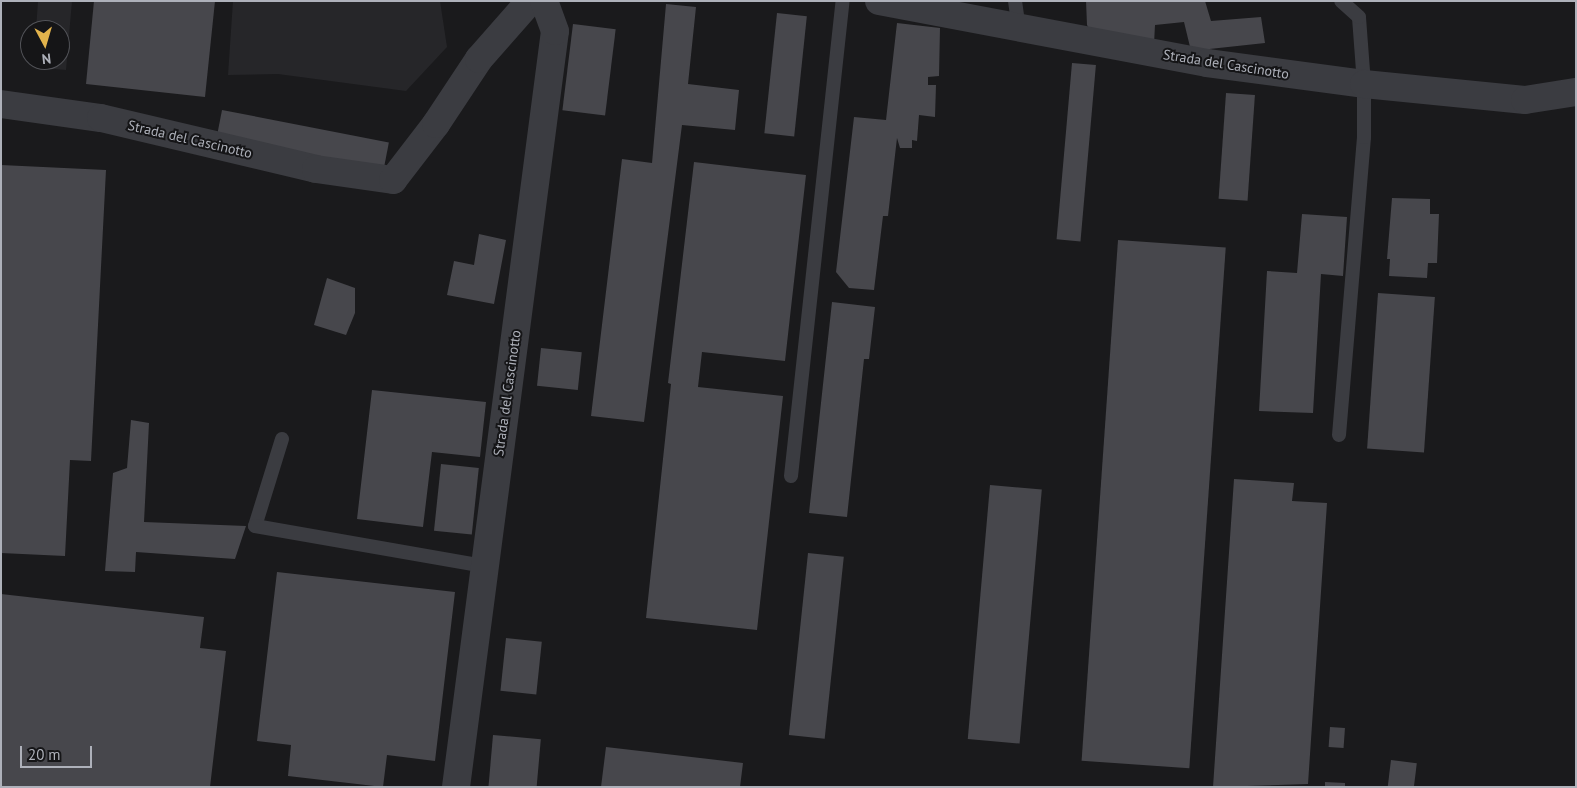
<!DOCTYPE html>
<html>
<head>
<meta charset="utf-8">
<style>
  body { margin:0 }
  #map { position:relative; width:1577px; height:788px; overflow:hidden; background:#1a1a1c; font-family:"PT Sans",sans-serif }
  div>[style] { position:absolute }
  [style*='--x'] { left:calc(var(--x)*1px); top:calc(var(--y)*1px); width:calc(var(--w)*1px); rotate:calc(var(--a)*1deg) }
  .built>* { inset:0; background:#262629 }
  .building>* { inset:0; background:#47474c; transform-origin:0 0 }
  .service>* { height:14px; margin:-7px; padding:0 7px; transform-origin:7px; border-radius:7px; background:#3b3c41 }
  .minor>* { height:28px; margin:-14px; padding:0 14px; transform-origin:14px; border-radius:14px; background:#3b3c41 }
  span { translate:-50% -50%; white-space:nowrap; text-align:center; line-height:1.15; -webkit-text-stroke:4px #151517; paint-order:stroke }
  .street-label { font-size:14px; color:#aeb1ba }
  .frame { position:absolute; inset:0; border:2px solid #aeb1ba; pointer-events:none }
  .north { position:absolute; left:20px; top:20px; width:50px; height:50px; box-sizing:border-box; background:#151517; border:1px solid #525358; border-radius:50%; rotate:174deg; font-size:14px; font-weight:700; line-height:20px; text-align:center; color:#aeb1ba }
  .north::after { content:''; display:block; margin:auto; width:18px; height:22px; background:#e2b34c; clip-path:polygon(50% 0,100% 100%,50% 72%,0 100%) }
  .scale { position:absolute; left:20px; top:746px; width:72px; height:22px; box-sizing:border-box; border:2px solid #aeb1ba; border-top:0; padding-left:6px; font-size:15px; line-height:18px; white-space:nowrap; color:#aeb1ba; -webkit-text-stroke:4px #151517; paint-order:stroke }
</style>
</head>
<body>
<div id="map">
  <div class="built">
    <div style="clip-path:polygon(38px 1px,72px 1px,66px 70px,33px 67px,33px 60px,60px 60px,60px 30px,36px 30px)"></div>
    <div style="clip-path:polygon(233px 1px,440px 1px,447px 47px,406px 91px,278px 74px,228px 75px)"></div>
  </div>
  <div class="building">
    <div style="clip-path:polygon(94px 1px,215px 1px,205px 97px,86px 84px)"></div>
    <div style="clip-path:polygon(1086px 1px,1205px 1px,1211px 21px,1261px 17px,1265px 43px,1191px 51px,1184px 22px,1155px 25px,1154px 44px,1091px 32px,1087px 25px)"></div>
    <div style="clip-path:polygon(666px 4px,696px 7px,688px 84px,739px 90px,735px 130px,682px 125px,644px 422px,591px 416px,622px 159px,652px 163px)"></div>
    <div style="left:777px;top:13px;width:30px;height:121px;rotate:6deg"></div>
    <div style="clip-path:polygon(897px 23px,940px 28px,939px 76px,928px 77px,928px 85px,936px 85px,935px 117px,919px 115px,917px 141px,912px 140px,912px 148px,900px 148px,897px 138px,888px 216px,883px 216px,874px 290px,849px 288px,836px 272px,854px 117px,886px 120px)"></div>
    <div style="left:573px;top:24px;width:43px;height:87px;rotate:7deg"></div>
    <div style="left:1072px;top:63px;width:24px;height:177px;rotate:5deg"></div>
    <div style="left:1226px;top:93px;width:29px;height:106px;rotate:4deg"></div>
    <div style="left:222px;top:110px;width:170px;height:30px;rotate:11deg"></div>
    <div style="clip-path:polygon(694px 162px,806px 175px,785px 361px,702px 352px,698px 387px,783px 396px,757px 630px,646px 618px,671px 384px,668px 383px)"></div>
    <div style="clip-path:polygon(1px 165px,106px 170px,91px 461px,70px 460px,65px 556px,1px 553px)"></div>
    <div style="clip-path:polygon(1392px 198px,1430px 199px,1430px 214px,1439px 214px,1437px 263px,1428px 263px,1427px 278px,1389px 276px,1390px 259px,1387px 259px)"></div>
    <div style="clip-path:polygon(1302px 214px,1347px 217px,1343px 276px,1321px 274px,1313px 413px,1259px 411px,1267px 271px,1297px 273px)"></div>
    <div style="clip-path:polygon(479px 234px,506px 240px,494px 304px,447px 295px,454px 261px,474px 265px)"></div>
    <div style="left:1118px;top:240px;width:108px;height:522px;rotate:4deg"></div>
    <div style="clip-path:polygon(327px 278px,355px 288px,355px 313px,346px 335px,314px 325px)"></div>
    <div style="left:1378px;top:293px;width:57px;height:156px;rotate:4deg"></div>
    <div style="clip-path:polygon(832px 302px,875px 307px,869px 359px,864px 359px,847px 517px,809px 513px)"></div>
    <div style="left:541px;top:348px;width:41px;height:38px;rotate:6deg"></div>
    <div style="clip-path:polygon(372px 390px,486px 402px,480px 457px,432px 452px,423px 527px,357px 519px)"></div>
    <div style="clip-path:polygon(131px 420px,149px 423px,144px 522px,246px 526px,235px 559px,136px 552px,135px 572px,105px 571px,113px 473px,127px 468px)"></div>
    <div style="left:441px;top:464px;width:38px;height:67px;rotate:6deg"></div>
    <div style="clip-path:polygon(1234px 479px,1294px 483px,1292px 501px,1327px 503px,1308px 784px,1213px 787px)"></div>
    <div style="left:990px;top:485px;width:52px;height:255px;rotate:5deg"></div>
    <div style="left:808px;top:553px;width:36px;height:183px;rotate:6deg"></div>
    <div style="clip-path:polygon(277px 572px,455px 592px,435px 761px,387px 755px,383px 787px,288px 776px,291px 745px,257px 741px)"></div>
    <div style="clip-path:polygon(1px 594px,204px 617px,200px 648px,226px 651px,210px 787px,1px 787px)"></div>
    <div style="left:506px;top:638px;width:36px;height:53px;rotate:6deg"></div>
    <div style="left:1330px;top:727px;width:15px;height:20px;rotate:4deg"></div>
    <div style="left:493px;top:735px;width:48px;height:52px;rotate:5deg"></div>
    <div style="clip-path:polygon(606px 747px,743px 763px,740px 787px,601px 787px)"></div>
    <div style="left:1391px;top:760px;width:26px;height:27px;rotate:7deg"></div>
    <div style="clip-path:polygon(1325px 782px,1345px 783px,1345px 787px,1325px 787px)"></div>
  </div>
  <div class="service">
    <div style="--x:1015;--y:1;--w:28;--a:82"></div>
    <div style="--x:1339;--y:435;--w:299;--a:-85.2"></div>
    <div style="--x:1364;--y:137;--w:53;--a:-90"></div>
    <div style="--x:1364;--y:84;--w:67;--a:-94.3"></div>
    <div style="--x:1359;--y:17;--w:24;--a:-138"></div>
    <div style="--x:282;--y:439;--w:91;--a:107.2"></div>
    <div style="--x:255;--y:526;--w:233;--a:9.9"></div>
    <div style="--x:791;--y:476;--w:478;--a:-83.8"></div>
  </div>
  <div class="minor">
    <div style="--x:879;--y:1;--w:334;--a:10.7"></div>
    <div style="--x:1207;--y:63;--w:158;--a:7.6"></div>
    <div style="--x:1364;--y:84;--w:162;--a:5.7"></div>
    <div style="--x:1525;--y:100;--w:52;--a:-8.9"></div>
    <div style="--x:1;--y:104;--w:101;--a:8"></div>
    <div style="--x:101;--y:118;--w:221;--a:13.3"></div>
    <div style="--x:316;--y:169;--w:78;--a:8.1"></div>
    <div style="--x:393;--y:180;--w:71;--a:-52.5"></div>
    <div style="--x:436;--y:124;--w:78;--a:-56.5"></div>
    <div style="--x:479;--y:59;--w:77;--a:-48.7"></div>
    <div style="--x:456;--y:787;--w:762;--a:-82.54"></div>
    <div style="--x:555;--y:31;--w:32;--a:-110"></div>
  </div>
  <div class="street-label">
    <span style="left:1226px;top:64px;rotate:9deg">Strada del Cascinotto</span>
    <span style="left:190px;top:139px;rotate:13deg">Strada del Cascinotto</span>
    <span style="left:507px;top:393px;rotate:-82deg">Strada del Cascinotto</span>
  </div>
  <div class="frame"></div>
  <div class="north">N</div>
  <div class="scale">20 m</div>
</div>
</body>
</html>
